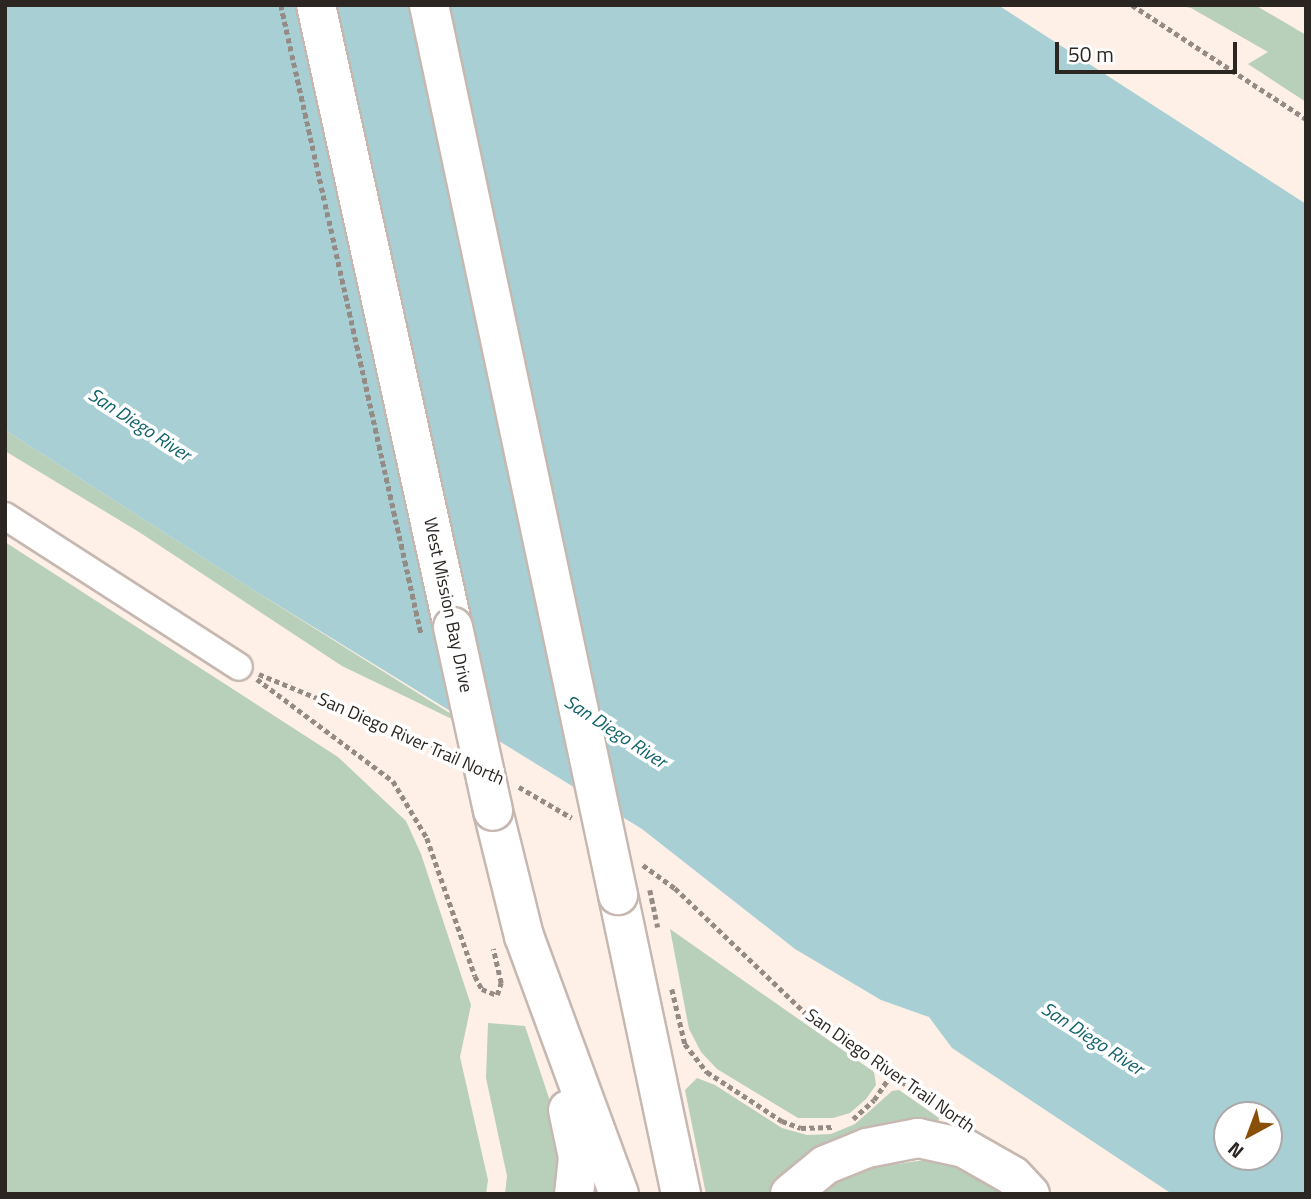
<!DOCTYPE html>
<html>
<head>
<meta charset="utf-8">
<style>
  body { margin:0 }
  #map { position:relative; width:1311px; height:1199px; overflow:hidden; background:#feefe7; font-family:"Titillium Web",sans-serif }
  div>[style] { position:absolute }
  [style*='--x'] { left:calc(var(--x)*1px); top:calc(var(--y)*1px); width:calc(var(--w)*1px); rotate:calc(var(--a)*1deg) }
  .green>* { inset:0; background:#b8cfb9 }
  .water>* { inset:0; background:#a7cfd4 }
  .path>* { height:4.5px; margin-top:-2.25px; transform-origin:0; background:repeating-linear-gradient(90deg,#958b85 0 5px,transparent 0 8.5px) }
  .roads { filter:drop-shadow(2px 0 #c6b8b1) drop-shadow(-2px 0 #c6b8b1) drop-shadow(0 2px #c6b8b1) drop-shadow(0 -2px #c6b8b1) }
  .minor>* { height:26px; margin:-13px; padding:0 13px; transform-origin:13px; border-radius:13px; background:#fff }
  .primary>* { height:38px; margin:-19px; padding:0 19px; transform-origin:19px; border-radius:19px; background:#fff }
  .path-bridge>* { height:4.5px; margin-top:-2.25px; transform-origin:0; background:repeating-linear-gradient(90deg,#958b85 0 5px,transparent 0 8.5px) }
  .bridges { filter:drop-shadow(2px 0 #c6b8b1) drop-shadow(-2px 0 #c6b8b1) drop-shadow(0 2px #c6b8b1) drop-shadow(0 -2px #c6b8b1) }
  .primary-bridge>* { height:38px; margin:-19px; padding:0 19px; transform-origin:19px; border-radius:19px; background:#fff }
  span { translate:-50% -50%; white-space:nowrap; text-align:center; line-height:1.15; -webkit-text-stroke:7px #fff; paint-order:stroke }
  .street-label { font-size:18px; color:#2c2623 }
  .water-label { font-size:19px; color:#11626a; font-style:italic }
  .frame { position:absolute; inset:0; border:7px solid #2c2623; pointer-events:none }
  .north { position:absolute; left:1213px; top:1101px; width:70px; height:70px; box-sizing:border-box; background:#fff; border:2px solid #aba8a7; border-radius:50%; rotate:221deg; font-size:19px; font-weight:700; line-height:28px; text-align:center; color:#2c2623 }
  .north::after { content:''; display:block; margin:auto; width:24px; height:32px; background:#894f06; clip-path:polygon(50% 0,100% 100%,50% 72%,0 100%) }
  .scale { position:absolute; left:1055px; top:42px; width:182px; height:32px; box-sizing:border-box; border:4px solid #2c2623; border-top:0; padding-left:9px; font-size:21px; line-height:24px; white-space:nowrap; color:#2c2623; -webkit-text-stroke:5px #fff; paint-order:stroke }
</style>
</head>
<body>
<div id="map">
  <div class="green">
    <div style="clip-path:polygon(1177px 5px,1255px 5px,1306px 35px,1306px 102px,1248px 64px,1268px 52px,1191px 8px)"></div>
    <div style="clip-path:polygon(5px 430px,255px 591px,483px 734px,342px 666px,139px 532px,5px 451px)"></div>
    <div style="clip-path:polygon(5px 542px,338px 757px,406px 821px,421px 854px,471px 1005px,460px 1057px,488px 1180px,486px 1194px,5px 1194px)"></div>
    <div style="clip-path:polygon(670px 929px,874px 1072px,876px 1085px,866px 1099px,850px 1113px,833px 1118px,798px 1118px,717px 1069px,701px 1052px,689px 1029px)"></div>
    <div style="clip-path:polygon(488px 1023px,525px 1026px,551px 1104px,559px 1155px,557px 1194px,505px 1194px,507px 1176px,486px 1078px)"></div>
    <div style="clip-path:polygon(697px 1078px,715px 1085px,782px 1128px,807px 1135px,831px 1134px,855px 1124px,892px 1091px,899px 1090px,939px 1118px,937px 1135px,780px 1194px,706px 1194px,685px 1090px)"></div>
    <div style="clip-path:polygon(940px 1158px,987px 1180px,1001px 1194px,811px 1194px,853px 1170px)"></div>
  </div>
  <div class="water">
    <div style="clip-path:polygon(evenodd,5px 5px,998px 5px,1306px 204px,1306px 1194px,1172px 1194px,952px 1048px,929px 1017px,881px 1000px,795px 949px,642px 829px,255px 591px,5px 430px,5px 5px,1227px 1115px,1269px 1115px,1269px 1157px,1227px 1157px,1227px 1115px)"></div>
  </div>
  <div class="path">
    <div style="--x:1132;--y:5;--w:208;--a:33.2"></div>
    <div style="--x:259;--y:674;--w:204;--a:22.4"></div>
    <div style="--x:257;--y:679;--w:170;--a:36.9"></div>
    <div style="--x:393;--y:781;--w:66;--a:59.2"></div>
    <div style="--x:427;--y:838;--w:146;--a:70.8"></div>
    <div style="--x:475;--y:976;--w:15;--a:62"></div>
    <div style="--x:482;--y:989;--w:16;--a:22"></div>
    <div style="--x:497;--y:995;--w:13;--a:-72"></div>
    <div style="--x:501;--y:983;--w:35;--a:-103"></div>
    <div style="--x:519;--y:787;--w:61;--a:30.3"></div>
    <div style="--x:643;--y:865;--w:39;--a:36"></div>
    <div style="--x:675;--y:888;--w:197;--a:43.8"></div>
    <div style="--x:817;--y:1024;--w:155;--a:34.2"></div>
    <div style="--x:672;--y:989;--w:57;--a:76.7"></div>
    <div style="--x:685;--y:1044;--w:36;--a:52"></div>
    <div style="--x:707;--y:1072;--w:90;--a:33.2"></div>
    <div style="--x:782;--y:1121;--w:20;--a:20"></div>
    <div style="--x:801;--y:1128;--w:31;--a:-2"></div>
    <div style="--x:853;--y:1119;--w:28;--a:-42"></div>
    <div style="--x:874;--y:1100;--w:30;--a:-56"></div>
  </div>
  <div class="roads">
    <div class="minor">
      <div style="--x:5;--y:516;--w:278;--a:32.8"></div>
    </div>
    <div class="primary">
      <div style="--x:316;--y:5;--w:637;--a:77.58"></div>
      <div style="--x:493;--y:811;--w:129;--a:76.1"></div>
      <div style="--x:524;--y:936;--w:275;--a:69.8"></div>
      <div style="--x:618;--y:895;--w:306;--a:78.1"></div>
      <div style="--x:568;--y:1110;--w:48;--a:78"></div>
      <div style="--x:578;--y:1157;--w:37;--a:96"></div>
      <div style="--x:790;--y:1194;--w:45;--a:-39.6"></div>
      <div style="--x:825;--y:1165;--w:45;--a:-22"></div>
      <div style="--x:867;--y:1148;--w:52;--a:-11.1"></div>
      <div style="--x:918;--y:1138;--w:47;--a:12.3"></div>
      <div style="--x:964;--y:1148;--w:56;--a:29.7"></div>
      <div style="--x:1013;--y:1176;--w:25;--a:47"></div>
    </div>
  </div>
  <div class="path-bridge">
    <div style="--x:281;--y:5;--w:643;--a:77.43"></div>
    <div style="--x:650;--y:890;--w:38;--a:78"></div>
  </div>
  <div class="bridges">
    <div class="primary-bridge">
      <div style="--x:429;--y:5;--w:910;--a:78.01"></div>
      <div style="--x:453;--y:627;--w:188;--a:77.7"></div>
    </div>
  </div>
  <div class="street-label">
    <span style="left:448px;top:605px;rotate:78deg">West Mission Bay Drive</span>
    <span style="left:411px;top:739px;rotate:24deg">San Diego River Trail North</span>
    <span style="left:890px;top:1071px;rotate:35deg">San Diego River Trail North</span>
  </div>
  <div class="water-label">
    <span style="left:140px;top:424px;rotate:33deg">San Diego River</span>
    <span style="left:616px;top:731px;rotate:33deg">San Diego River</span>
    <span style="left:1093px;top:1038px;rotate:33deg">San Diego River</span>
  </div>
  <div class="frame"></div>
  <div class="north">N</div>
  <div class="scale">50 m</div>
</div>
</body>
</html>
